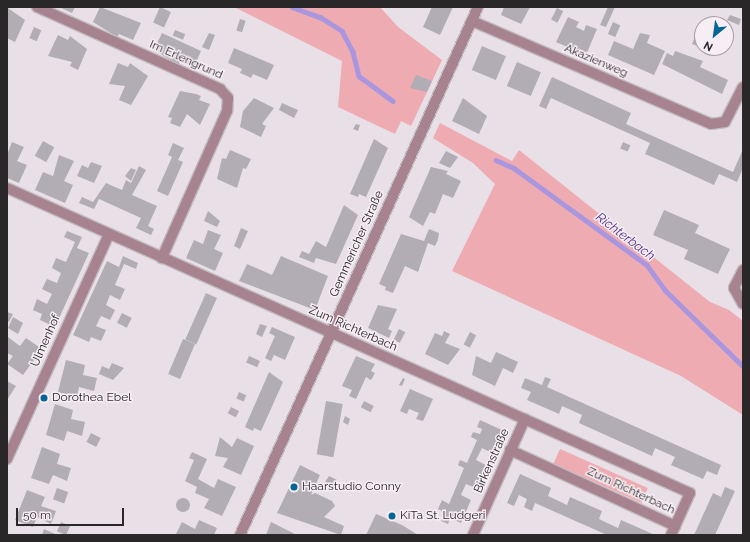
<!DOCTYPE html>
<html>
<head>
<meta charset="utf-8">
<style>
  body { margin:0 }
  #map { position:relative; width:750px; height:542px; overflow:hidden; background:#e8e0e6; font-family:Raleway,sans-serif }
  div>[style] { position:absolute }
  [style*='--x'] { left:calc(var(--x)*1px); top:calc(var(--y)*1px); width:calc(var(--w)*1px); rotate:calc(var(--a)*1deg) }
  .green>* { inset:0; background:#eeabb1; transform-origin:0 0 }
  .stream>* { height:4.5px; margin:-2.25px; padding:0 2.25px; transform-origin:2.25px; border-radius:2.25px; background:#aa96df }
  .building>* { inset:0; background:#b2adb4; transform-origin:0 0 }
  .round { border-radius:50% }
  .roads { filter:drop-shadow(1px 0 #c2bbc0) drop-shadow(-1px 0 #c2bbc0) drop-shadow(0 1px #c2bbc0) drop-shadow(0 -1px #c2bbc0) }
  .minor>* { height:10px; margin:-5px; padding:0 5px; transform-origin:5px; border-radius:5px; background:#a78390 }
  .dots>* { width:11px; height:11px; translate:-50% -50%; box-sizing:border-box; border:2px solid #f6eef4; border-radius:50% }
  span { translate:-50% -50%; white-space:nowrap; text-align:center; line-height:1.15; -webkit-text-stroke:3px #f6eef4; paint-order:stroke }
  .street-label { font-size:12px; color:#2a2729 }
  .poi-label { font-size:12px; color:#2a2729 }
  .left { translate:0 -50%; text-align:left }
  .water-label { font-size:13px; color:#4f3186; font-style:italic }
  .frame { position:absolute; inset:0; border:8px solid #2a2729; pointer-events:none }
  .north { position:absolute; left:694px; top:16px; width:40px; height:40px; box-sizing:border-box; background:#f6eef4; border:1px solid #a49ea3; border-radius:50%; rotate:209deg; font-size:11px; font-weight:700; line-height:16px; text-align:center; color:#2a2729 }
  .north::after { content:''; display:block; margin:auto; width:14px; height:18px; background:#016695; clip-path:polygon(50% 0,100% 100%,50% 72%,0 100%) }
  .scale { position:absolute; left:16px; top:508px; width:108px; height:18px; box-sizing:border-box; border:2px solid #2a2729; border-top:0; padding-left:5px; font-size:12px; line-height:14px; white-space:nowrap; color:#2a2729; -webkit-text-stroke:3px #f6eef4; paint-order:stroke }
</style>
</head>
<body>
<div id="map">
  <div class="green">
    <div style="clip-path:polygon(234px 7px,380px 7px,398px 27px,442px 60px,411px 126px,401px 121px,395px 134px,338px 107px,342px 61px)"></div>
    <div style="clip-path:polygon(440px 123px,512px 161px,519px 150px,710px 302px,729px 310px,743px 321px,743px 415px,681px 376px,452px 271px,495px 184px,473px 163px,433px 138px)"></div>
    <div style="left:560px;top:449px;width:96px;height:16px;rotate:24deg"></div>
  </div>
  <div class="stream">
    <div style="--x:292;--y:7;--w:30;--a:20"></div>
    <div style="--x:320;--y:17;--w:26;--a:32"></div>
    <div style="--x:342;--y:31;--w:24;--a:62"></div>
    <div style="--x:353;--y:52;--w:25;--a:76"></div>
    <div style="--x:359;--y:76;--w:42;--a:36.3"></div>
    <div style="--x:496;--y:160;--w:20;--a:24"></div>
    <div style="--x:514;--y:168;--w:165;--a:36.1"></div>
    <div style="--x:647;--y:265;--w:31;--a:54"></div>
    <div style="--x:665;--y:290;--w:109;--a:44.3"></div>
  </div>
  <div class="building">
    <div style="clip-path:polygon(59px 7px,75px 7px,72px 13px)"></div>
    <div style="clip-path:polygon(100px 7px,141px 23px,133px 40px,119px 34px,117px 37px,93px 22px)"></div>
    <div style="left:160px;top:7px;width:12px;height:17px;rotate:24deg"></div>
    <div style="clip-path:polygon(432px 7px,453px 7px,440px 35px,423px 27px)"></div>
    <div style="clip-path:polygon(504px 7px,530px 7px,521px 24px,501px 15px)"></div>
    <div style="clip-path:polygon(608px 7px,615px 7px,606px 27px,600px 25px)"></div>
    <div style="clip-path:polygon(8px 8px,25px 20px,15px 42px,7px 38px)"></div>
    <div style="left:557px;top:8px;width:7px;height:13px;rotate:27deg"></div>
    <div style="clip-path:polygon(730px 15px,741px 19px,739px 25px,727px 20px)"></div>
    <div style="clip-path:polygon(568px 17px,579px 22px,576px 27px,584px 31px,586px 25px,597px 29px,586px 55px,556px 42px)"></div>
    <div style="left:240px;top:19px;width:6px;height:12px;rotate:18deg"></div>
    <div style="left:613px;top:22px;width:8px;height:13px;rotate:23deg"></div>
    <div style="clip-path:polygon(700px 26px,702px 38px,698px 46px,692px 44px)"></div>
    <div style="left:34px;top:27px;width:8px;height:12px;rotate:23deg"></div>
    <div style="left:175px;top:30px;width:11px;height:6px;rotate:22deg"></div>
    <div style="clip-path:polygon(162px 33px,201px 51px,194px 67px,180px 61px,179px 65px,154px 50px)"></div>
    <div style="clip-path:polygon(209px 33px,215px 35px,209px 50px,202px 47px)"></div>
    <div style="clip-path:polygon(640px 33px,650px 35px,647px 43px,665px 51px,654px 75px,608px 55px,614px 41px,633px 49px)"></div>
    <div style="clip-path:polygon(58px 35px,68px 40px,70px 36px,87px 49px,78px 70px,70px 66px,72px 62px,48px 56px)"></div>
    <div style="left:482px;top:46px;width:26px;height:26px;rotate:23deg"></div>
    <div style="clip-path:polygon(234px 48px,274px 65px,267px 80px,253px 74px,251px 78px,245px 75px,240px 73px,242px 69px,228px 63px)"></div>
    <div style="clip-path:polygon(675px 51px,703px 61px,700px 67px,728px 80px,722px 94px,662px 64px,667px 53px,673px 56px)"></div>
    <div style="left:517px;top:62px;width:26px;height:26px;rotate:23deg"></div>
    <div style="clip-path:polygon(118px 63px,128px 67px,130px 63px,148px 76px,131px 105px,119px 100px,125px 86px,109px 84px)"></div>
    <div style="clip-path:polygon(416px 75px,432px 81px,427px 92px,410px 88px)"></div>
    <div style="clip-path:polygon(552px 77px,631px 113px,626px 124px,733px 172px,743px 149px,743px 168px,737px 182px,719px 174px,714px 185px,668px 164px,645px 154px,650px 143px,551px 98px,546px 109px,539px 106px)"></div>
    <div style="clip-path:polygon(180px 91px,196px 94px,201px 96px,199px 100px,210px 104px,200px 125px,187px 114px,180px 127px,170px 123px,172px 118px,168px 117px)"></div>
    <div style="clip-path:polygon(254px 98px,274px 108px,262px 124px,266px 126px,261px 137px,240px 127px,243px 111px)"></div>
    <div style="clip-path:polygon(463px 98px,487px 116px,479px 134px,452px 121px)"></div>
    <div style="clip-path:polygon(282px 103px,298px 110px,294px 118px,279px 110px)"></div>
    <div style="clip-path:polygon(356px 124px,360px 125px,358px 131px,353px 129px)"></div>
    <div style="clip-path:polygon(374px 139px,388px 148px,366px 197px,359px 194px,358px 197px,350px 194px)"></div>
    <div style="left:43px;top:141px;width:13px;height:17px;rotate:29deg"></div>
    <div style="clip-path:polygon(12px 142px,24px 147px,17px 161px,27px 165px,19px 183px,7px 178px,7px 155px)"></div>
    <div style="left:623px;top:142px;width:8px;height:7px;rotate:23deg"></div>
    <div style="clip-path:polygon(173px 143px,184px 148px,178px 160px,183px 162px,168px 196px,157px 191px,172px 157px,168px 155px)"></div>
    <div style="clip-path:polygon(230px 150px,251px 159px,246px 169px,243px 168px,237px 188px,217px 179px,222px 158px,226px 159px)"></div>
    <div style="clip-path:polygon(446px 151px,458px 157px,450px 168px,439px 163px)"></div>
    <div style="clip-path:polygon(59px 155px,74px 161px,64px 181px,73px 185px,65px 203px,35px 190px,43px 172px,53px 176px)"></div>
    <div style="clip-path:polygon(91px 162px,102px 166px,94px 183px,77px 176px,82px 165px,88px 168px)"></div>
    <div style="clip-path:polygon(139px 166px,146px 170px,132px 195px,157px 206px,148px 226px,154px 229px,151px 235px,136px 228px,141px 218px,99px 199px,94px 209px,79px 203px,82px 197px,93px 202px,106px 183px,122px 190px,126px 180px,131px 183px)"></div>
    <div style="clip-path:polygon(431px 167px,448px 171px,446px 174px,461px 181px,453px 198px,443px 194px,435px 214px,430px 212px,423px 226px,409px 217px)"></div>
    <div style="clip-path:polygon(131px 168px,136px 170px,131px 181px,125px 176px)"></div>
    <div style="clip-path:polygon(344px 205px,358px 215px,336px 264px,316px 258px,314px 263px,299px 257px,302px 251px,309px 254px,316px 241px,326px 247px)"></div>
    <div style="clip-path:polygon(664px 210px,699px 225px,695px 233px,730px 249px,718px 274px,684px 259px,688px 250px,653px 235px)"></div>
    <div style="clip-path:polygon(208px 211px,220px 221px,217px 227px,204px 221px)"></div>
    <div style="clip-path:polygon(241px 228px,248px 231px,240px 249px,234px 246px)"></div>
    <div style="clip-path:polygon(429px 229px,439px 233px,438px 240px,435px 246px,428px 243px,418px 272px,405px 266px,393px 293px,385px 290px,386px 287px,379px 284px,401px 234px,424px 241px)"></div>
    <div style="clip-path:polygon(208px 230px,221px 235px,214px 249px,223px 253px,215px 271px,186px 258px,194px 240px,203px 244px)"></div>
    <div style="clip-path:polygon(67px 231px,82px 237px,77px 248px,89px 253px,55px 327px,40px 320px,42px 314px,33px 310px,37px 299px,47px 304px,52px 294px,42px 289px,47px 279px,57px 283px,61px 273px,52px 268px,56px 258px,66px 262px,75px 242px,64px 237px)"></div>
    <div style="clip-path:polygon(123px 256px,138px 263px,136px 269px,124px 264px,115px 285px,125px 289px,120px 300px,110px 295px,106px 305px,115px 310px,110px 320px,101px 316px,96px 326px,106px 330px,101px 341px,91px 337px,89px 342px,73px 335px,107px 261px,119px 267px)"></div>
    <div style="clip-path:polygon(281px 256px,328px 276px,315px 310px,239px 281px,247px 264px,272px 275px)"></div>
    <div style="left:206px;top:293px;width:12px;height:51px;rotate:24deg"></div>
    <div style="clip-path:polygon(378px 305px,397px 309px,388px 329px,392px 331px,389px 338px,368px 328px)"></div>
    <div style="clip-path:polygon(7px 312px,13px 314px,9px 322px,7px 321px)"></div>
    <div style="left:122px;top:313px;width:11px;height:11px;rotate:27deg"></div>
    <div style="clip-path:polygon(13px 317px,23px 323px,18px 334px,8px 328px)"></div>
    <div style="clip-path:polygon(260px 324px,267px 326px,262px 337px,256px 334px)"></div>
    <div style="clip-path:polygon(272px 327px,295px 337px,285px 360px,274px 355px,271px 361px,265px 358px,275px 336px,269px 333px)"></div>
    <div style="left:399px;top:329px;width:7px;height:12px;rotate:27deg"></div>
    <div style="clip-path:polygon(444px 331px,450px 334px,445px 343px,460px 349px,448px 365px,425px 354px,435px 333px,442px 336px)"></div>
    <div style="left:470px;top:332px;width:7px;height:14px;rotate:27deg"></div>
    <div style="clip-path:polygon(8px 337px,20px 346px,26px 338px,42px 349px,23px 375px,7px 364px,13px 356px,7px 353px)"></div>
    <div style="left:183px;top:339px;width:13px;height:38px;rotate:23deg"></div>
    <div style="clip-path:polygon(496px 352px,518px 362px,513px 373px,503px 368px,495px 386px,472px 375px,476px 356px,491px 363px)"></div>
    <div style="left:249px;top:356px;width:12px;height:7px;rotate:24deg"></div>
    <div style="clip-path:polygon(356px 356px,375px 364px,371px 371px,375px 373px,371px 380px,366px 377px,356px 399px,349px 396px,352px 390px,342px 386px)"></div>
    <div style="clip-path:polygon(66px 360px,85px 365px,83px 375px,97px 378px,94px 391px,79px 387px,77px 397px,58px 392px)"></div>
    <div style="clip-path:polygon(112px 363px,124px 368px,113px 380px,99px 374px,102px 366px,109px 369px)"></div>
    <div style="clip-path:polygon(269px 372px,283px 382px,261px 431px,254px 428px,253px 431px,245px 427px)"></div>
    <div style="clip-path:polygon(545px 377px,551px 379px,547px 387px,721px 465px,717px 475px,707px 471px,703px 479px,671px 465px,675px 457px,655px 448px,652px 456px,579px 423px,582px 415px,562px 406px,559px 414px,527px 400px,531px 392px,521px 388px,525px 378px,542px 385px)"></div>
    <div style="clip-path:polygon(403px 378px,405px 379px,402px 386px,399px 385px)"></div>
    <div style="clip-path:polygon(7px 381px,16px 386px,7px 400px)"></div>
    <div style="clip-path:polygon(410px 389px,433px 399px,423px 421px,416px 419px,419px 413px,409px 409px,407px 414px,400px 411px)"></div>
    <div style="left:239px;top:392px;width:8px;height:7px;rotate:23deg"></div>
    <div style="left:326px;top:401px;width:17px;height:54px;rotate:10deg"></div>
    <div style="left:364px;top:401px;width:11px;height:7px;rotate:27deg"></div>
    <div style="clip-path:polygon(55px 404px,73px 410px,71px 419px,85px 422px,82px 436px,67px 431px,64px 441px,46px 435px)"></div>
    <div style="left:231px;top:407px;width:9px;height:7px;rotate:27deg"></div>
    <div style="clip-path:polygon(345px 416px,350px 419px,348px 425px,343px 422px)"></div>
    <div style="clip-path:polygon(480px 420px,502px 430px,492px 453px,482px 448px,476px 460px,486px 465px,476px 488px,466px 484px,461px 495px,471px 500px,461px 523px,450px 518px,448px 524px,441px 521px,445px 513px,438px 509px,442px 500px,449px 504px,464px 468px,458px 465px,460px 460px,467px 463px,477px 440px,471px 437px,473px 432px,480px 434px,482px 429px,477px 427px)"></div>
    <div style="left:91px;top:433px;width:11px;height:10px;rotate:27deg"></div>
    <div style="clip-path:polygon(220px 437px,232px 447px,237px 438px,254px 446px,241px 475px,223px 467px,228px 458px,215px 456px)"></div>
    <div style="clip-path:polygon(42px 447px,60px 454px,57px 464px,71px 468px,67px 481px,53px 475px,49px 484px,31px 478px)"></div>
    <div style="clip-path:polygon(192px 452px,207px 459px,198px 479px,214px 488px,218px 479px,236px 487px,222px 516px,204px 508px,209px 499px,195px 493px,197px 487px,185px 481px,194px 460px,189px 458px)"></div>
    <div style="clip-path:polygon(300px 465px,320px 475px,311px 495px,315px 493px,332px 501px,335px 506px,324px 517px,344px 526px,341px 535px,277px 513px)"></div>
    <div style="clip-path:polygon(520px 474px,551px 488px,548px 496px,567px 505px,570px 497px,602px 511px,599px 519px,618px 528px,621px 520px,655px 535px,607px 535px,535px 503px,532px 511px,524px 507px,527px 499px,519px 495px,514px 506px,507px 503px)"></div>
    <div style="clip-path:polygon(329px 476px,337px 480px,334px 486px,325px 482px)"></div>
    <div style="clip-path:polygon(725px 487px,735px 491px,715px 535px,694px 535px,713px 493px,721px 497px)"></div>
    <div style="left:57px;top:488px;width:12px;height:12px;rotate:20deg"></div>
    <div style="clip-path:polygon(27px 490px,45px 497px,41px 506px,56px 511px,51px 524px,37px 517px,33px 527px,15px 520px)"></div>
    <div class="round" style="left:176px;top:498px;width:14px;height:14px"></div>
    <div style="clip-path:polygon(376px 514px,402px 525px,418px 535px,366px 535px)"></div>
    <div style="clip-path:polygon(199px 520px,217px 528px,214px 535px,176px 534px,182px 522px,195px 529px)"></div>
    <div style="left:61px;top:522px;width:10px;height:10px;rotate:24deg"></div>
    <div style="clip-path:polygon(271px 522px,293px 533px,295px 535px,266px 535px)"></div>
    <div style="clip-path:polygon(44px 529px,55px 534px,54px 535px,42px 535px)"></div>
  </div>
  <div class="roads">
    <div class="minor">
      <div style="--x:37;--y:7;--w:201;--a:24.1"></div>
      <div style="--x:220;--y:89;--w:12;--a:48"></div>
      <div style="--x:228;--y:98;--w:13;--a:94"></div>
      <div style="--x:227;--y:111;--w:161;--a:113.9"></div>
      <div style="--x:472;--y:21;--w:260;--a:23.3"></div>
      <div style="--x:711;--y:124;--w:14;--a:-8"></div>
      <div style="--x:725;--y:122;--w:39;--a:-63"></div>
      <div style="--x:7;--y:188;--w:748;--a:24.06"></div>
      <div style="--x:690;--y:493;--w:46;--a:114.3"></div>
      <div style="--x:743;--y:270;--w:20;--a:117"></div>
      <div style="--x:734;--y:288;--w:18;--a:61"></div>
      <div style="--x:510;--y:450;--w:182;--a:24.7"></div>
      <div style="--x:7;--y:459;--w:247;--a:-65.6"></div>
      <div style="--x:240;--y:535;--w:579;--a:-65.74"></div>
      <div style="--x:473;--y:535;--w:127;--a:-65.9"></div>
    </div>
  </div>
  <div class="dots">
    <div style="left:44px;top:398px;background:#016695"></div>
    <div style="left:294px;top:487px;background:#016695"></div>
    <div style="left:392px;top:516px;background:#016695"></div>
  </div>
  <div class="street-label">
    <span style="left:186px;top:60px;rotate:24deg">Im Erlengrund</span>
    <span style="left:596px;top:61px;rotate:23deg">Akazienweg</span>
    <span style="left:357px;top:244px;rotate:-66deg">Gemmericher Straße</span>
    <span style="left:353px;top:329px;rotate:24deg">Zum Richterbach</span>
    <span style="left:46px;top:341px;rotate:-66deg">Ulmenhof</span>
    <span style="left:492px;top:461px;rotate:-66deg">Birkenstraße</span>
    <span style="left:631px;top:491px;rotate:25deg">Zum Richterbach</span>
  </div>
  <div class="poi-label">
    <span class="left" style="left:52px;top:398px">Dorothea Ebel</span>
    <span class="left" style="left:302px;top:487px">Haarstudio Conny</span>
    <span class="left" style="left:400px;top:516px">KiTa St. Ludgeri</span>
  </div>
  <div class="water-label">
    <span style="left:625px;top:237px;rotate:37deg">Richterbach</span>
  </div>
  <div class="frame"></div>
  <div class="north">N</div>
  <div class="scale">50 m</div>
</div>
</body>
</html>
